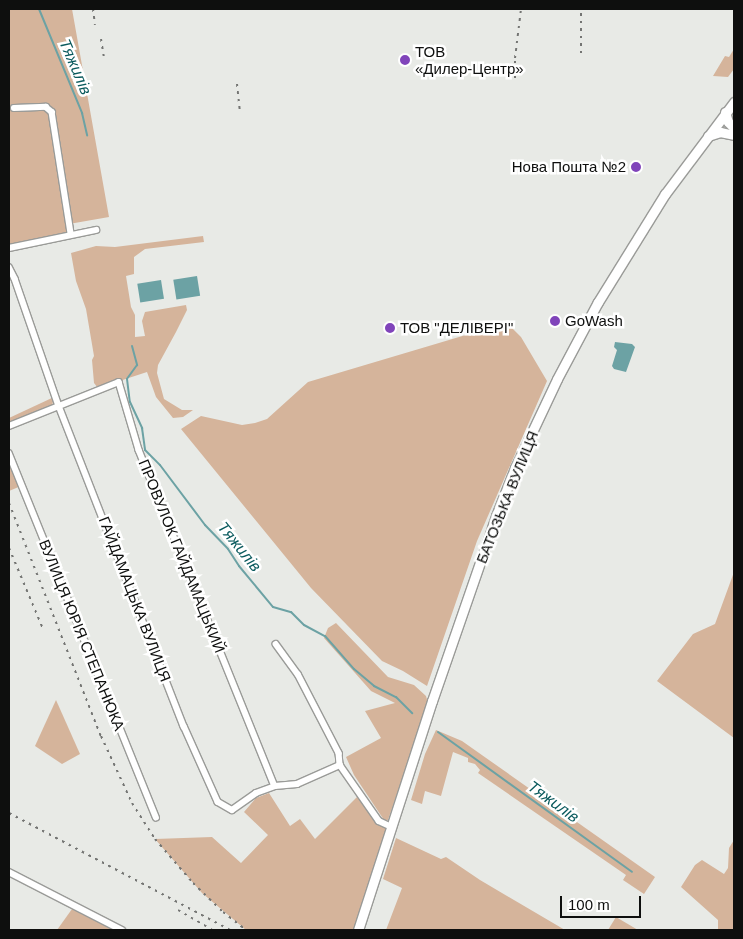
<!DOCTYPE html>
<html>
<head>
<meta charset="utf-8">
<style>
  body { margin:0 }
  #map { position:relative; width:743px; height:939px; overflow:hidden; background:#e8eae6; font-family:Arial,sans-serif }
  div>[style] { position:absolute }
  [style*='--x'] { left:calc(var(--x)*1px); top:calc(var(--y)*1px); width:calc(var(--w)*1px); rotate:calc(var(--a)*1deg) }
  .green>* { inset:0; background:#d5b49b }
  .water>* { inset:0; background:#6ca2a4; transform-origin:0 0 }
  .stream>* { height:2px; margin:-1px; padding:0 1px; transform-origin:1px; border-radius:1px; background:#6ca2a4 }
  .roads { filter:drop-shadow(1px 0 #9a9b98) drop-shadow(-1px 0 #9a9b98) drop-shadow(0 1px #9a9b98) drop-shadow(0 -1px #9a9b98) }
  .street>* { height:5.5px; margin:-2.75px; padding:0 2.75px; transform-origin:2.75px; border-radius:2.75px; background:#fff }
  .secondary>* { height:9px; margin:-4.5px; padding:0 4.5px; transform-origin:4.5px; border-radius:4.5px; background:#fff }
  .rail>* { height:2px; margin-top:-1px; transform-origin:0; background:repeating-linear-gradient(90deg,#747573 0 2.5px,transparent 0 7.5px) }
  .dots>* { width:14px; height:14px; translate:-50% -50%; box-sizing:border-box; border:2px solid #fff; border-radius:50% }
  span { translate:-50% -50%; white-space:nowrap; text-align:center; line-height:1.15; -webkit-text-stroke:5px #fff; paint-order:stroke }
  .poi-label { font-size:15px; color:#0e0f0e }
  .left { translate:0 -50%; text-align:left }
  .right { translate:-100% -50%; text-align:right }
  .street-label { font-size:15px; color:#0e0f0e }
  .water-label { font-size:16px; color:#0a5a5d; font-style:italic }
  .frame { position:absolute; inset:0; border:10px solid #0e0f0e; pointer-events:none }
  .scale { position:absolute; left:560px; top:896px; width:81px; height:22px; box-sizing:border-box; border:2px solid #0e0f0e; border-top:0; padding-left:6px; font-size:15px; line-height:18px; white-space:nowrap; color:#0e0f0e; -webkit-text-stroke:4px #fff; paint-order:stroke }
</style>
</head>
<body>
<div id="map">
  <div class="green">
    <div style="clip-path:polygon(9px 9px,72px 9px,109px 217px,69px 224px,65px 235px,9px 248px)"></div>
    <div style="clip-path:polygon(734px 49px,734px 69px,728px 77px,713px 76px,725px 56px,729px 57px)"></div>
    <div style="clip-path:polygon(203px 236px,204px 242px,145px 249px,134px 257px,134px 274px,126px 276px,131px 307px,135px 315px,135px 337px,145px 336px,142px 321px,145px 312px,186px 305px,187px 310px,176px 332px,158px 365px,157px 373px,164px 399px,182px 410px,193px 410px,183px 417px,173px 418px,156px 397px,147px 372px,98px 388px,94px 383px,92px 360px,94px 356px,86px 309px,76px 281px,71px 253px,96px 246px,115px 247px)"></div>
    <div style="clip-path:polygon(509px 325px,521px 337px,547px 381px,477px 541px,427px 686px,403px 671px,382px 661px,311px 588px,181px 429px,201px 416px,242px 425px,255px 423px,267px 419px,308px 382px,496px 326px)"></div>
    <div style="clip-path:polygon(54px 397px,52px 406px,9px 425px,9px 418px)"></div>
    <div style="clip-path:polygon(9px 456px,21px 486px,9px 491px)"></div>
    <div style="clip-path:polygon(734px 572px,734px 738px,657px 681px,693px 634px,715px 624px)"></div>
    <div style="clip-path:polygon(336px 623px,388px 677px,414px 685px,426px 696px,428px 703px,388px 820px,384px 820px,354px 775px,346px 757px,381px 738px,365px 711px,395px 703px,371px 691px,324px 638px,328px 628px)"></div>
    <div style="clip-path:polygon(56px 700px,80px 754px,62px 764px,35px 746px)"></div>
    <div style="clip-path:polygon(436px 730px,462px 741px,655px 877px,644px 894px,623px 880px,626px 875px,478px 773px,480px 770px,475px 764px,468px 762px,468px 758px,453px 752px,441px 796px,425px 791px,422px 804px,411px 800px,425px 754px)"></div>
    <div style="clip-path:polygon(269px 793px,290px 826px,300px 819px,315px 839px,360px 794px,379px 821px,392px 827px,358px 930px,246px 930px,202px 893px,155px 839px,212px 837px,241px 863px,268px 835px,244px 812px,256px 798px)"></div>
    <div style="clip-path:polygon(396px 838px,441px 859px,446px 857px,480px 880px,565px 930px,386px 930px,402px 888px,383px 879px)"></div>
    <div style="clip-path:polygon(734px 840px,734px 930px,718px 930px,718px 920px,681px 887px,695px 865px,702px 860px,724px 874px,728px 868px,729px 848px)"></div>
    <div style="clip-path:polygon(72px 909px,113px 930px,57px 930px)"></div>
    <div style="clip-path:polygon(616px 917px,638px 930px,608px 930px)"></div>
  </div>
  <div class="water">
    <div style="left:197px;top:276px;width:20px;height:24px;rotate:81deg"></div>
    <div style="left:161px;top:280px;width:19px;height:24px;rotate:81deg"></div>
    <div style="clip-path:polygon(615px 342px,632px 344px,635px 347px,626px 372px,614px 369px,612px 366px,617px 350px,614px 347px)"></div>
  </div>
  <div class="stream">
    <div style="--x:39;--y:9;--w:113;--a:67.5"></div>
    <div style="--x:82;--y:113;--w:23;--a:77"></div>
    <div style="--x:132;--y:346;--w:20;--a:75"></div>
    <div style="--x:137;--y:365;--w:17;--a:126"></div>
    <div style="--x:127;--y:379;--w:23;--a:83"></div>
    <div style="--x:130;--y:402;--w:29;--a:65"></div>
    <div style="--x:142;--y:428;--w:22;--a:82"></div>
    <div style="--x:145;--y:450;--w:21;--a:45"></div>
    <div style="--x:160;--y:465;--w:75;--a:53.1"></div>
    <div style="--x:205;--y:525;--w:33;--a:46"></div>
    <div style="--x:228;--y:549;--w:20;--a:57"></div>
    <div style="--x:239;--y:566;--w:53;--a:50.3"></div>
    <div style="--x:273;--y:607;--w:19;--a:16"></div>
    <div style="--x:291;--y:612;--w:18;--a:45"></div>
    <div style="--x:304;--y:625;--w:24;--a:28"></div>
    <div style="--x:325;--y:636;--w:44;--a:48.7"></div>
    <div style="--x:354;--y:669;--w:26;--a:40"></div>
    <div style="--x:374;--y:686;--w:25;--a:27"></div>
    <div style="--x:396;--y:697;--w:23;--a:45"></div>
    <div style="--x:438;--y:732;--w:239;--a:35.8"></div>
  </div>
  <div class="roads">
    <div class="street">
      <div style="--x:14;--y:108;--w:32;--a:-2"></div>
      <div style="--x:46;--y:107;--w:8;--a:40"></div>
      <div style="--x:52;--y:112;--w:123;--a:81.1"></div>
      <div style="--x:9;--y:248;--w:89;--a:-11.7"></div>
      <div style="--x:9;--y:267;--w:13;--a:63"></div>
      <div style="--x:15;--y:279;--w:134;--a:70.9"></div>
      <div style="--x:59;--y:406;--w:344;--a:68.7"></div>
      <div style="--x:184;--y:726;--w:83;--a:65.9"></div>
      <div style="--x:218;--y:802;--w:16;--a:30"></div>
      <div style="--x:232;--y:810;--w:29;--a:-35"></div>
      <div style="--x:256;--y:793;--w:20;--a:-20"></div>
      <div style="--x:275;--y:786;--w:22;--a:-5"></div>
      <div style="--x:297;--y:784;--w:47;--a:-23.8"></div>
      <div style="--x:9;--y:426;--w:118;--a:-21.8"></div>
      <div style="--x:119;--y:382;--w:71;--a:73.6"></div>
      <div style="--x:139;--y:450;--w:362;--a:68"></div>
      <div style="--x:9;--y:453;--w:393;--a:68"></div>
      <div style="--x:276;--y:644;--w:37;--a:54"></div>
      <div style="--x:298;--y:674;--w:89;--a:62.6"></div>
      <div style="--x:339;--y:753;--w:12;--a:85"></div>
      <div style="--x:340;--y:765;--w:68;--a:55.1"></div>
      <div style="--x:379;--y:821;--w:14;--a:25"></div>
      <div style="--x:9;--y:872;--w:127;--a:27.2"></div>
    </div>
    <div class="secondary">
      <div style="--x:725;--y:112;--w:10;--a:73"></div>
      <div style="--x:728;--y:122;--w:8;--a:45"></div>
      <div style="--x:708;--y:136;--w:13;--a:-18"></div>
      <div style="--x:720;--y:132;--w:14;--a:12"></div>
      <div style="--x:358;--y:930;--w:241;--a:-72.1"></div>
      <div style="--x:432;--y:701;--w:196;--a:-70.9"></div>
      <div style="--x:496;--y:516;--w:52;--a:-68.4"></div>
      <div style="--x:515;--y:468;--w:98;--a:-64.7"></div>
      <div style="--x:557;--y:379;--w:87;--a:-62"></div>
      <div style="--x:598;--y:302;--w:127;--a:-58.2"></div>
      <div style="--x:665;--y:194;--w:115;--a:-53.1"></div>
    </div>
  </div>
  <div class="rail">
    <div style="--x:93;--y:9;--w:16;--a:83"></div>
    <div style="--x:101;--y:39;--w:20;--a:81"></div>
    <div style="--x:581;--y:53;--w:44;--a:-90"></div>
    <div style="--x:515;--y:78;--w:20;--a:-90"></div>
    <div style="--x:515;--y:58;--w:49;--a:-83"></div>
    <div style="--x:237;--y:84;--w:28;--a:84"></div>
    <div style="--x:9;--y:503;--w:251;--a:68.5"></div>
    <div style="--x:101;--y:736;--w:74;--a:65.2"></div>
    <div style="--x:132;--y:803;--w:43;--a:57.4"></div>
    <div style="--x:155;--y:839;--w:58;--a:49.2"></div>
    <div style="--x:193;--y:883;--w:42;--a:44"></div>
    <div style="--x:223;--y:912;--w:29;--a:38"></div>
    <div style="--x:9;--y:548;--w:88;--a:67.2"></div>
    <div style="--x:9;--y:813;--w:250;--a:27.9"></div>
    <div style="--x:178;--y:910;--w:39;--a:30"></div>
  </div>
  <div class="dots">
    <div style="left:405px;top:60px;background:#8044ba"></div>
    <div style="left:636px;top:167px;background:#8044ba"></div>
    <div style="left:555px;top:321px;background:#8044ba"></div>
    <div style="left:390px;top:328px;background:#8044ba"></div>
  </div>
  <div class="poi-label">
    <span class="left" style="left:415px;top:60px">ТОВ<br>«Дилер-Центр»</span>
    <span class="right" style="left:626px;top:167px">Нова Пошта №2</span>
    <span class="left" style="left:565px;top:321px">GoWash</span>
    <span class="left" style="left:400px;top:328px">ТОВ "ДЕЛІВЕРІ"</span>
  </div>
  <div class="street-label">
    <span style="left:507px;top:497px;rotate:-68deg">БАТОЗЬКА ВУЛИЦЯ</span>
    <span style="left:182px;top:556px;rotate:68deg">ПРОВУЛОК ГАЙДАМАЦЬКИЙ</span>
    <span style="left:135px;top:599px;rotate:69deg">ГАЙДАМАЦЬКА ВУЛИЦЯ</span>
    <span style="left:82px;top:635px;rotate:68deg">ВУЛИЦЯ ЮРІЯ СТЕПАНЮКА</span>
  </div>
  <div class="water-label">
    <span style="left:75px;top:67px;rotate:67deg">Тяжилів</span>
    <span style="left:239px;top:547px;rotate:51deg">Тяжилів</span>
    <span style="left:553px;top:802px;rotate:36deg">Тяжилів</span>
  </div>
  <div class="frame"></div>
  <div class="scale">100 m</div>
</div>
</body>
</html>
